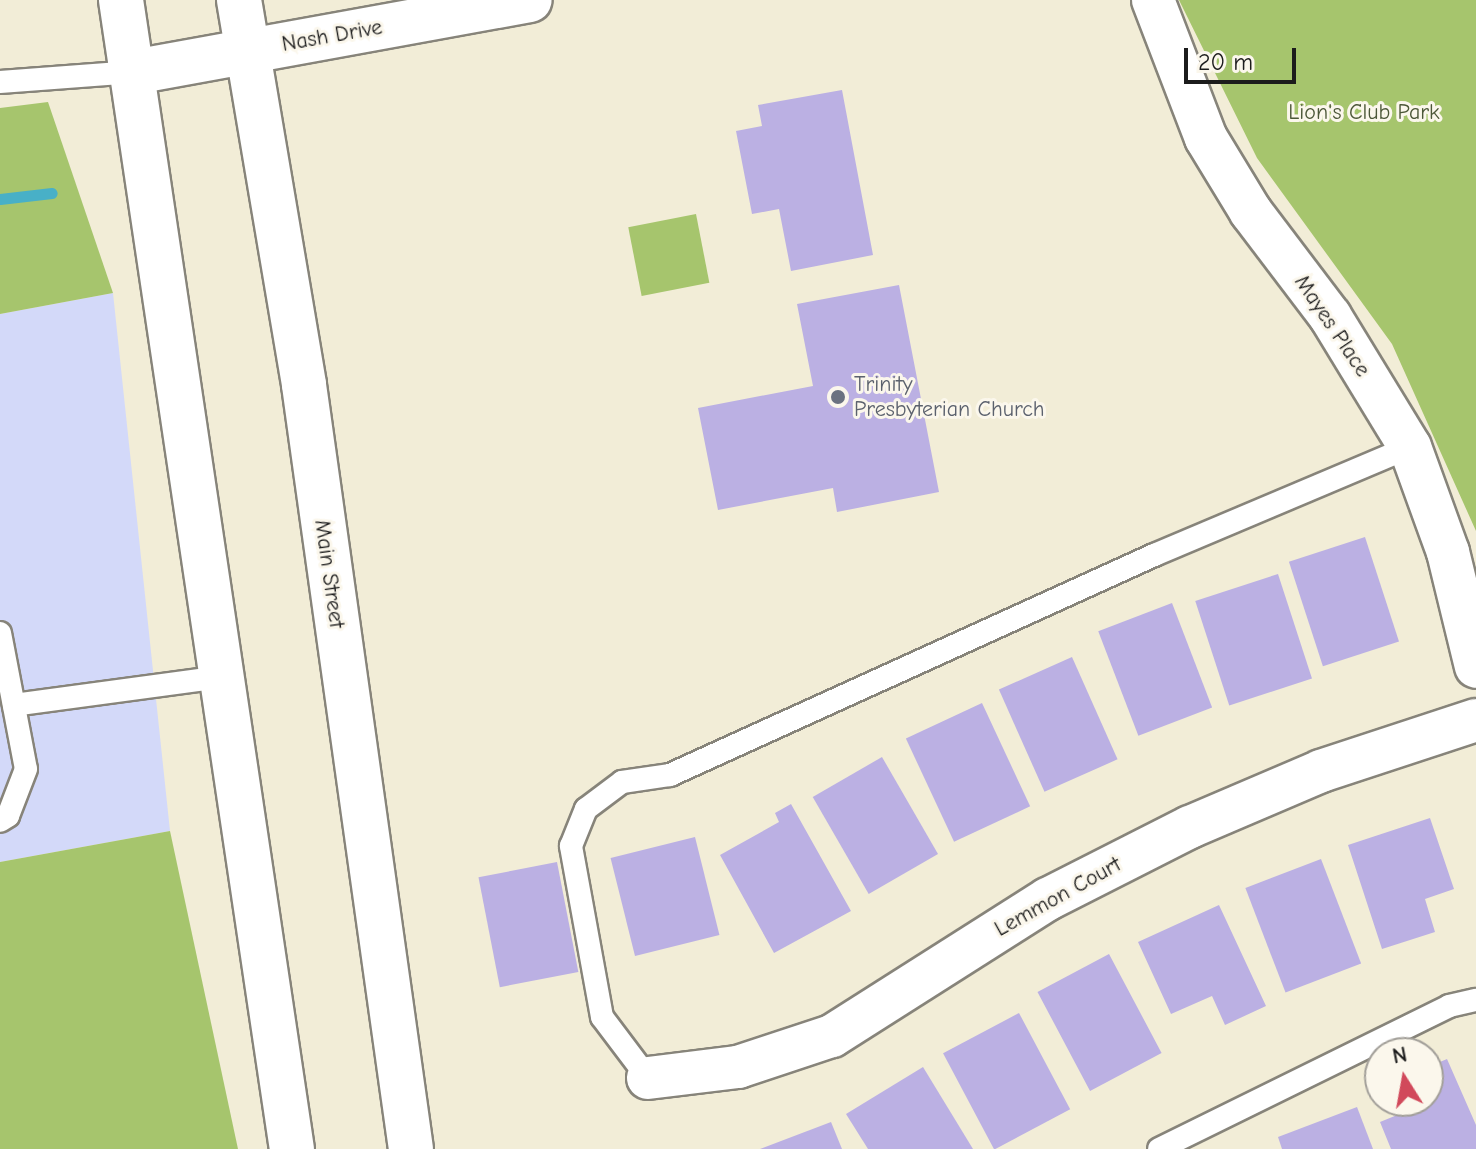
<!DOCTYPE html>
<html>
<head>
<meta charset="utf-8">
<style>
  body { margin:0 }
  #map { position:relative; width:1476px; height:1149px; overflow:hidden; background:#f2edd7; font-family:"Comic Neue",sans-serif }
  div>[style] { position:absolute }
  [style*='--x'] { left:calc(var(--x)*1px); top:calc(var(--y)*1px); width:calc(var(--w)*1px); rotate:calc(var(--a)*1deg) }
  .built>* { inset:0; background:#d3d9f9 }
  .green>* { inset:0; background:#a6c56d; transform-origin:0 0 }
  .stream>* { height:11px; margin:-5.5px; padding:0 5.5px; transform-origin:5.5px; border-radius:5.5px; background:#48b0c7 }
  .building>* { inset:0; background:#bbb0e3; transform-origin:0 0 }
  .roads { filter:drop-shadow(2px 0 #87847a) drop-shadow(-2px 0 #87847a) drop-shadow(0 2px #87847a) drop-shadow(0 -2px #87847a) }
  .lane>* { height:22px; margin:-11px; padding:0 11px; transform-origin:11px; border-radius:11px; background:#fff }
  .street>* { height:42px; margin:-21px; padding:0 21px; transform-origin:21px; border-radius:21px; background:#fff }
  .secondary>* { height:44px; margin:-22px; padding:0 22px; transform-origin:22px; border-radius:22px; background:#fff }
  .primary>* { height:44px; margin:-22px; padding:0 22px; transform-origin:22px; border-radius:22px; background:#fff }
  .dots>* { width:22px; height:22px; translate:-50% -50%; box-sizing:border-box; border:4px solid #fbf7ec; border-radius:50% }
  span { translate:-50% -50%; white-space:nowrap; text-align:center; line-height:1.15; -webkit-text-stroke:6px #fbf7ec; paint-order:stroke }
  .street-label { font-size:22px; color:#1c1c1c }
  .park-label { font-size:22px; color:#4c5738 }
  .worship-label { font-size:22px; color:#5b616d }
  .left { translate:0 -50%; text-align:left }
  .north { position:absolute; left:1364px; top:1037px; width:80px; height:80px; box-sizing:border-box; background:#fbf7ec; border:2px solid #a29f99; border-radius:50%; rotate:349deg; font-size:22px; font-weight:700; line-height:32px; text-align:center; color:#1c1c1c }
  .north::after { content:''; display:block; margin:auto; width:28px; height:36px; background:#d1495b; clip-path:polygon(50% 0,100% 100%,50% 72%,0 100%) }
  .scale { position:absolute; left:1184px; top:48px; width:112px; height:36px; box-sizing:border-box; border:4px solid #1c1c1c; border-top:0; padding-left:10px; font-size:24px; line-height:28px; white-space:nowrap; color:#1c1c1c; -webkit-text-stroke:6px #fbf7ec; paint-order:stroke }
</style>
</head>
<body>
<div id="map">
  <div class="built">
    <div style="clip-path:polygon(113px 293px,170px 831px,0 862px,0 314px)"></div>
  </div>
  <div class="green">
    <div style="clip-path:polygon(1179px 0,1476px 0,1476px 531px,1392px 344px,1257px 158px)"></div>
    <div style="clip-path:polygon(48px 102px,113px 293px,0 314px,0 108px)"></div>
    <div style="left:696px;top:214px;width:70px;height:69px;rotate:79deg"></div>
    <div style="clip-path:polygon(170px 831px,238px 1149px,0 1149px,0 862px)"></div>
  </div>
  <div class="stream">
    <div style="--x:0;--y:199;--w:52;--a:-6.6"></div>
  </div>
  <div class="building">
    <div style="clip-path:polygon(842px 90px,873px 255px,791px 271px,779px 209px,752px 214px,736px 131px,762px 126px,758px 105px)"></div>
    <div style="clip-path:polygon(899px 285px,939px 492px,837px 512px,833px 488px,718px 510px,698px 408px,813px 386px,797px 304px)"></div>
    <div style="left:1365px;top:537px;width:110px;height:80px;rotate:72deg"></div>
    <div style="left:1278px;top:574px;width:110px;height:87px;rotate:72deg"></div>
    <div style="left:1172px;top:603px;width:112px;height:79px;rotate:69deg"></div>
    <div style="left:1072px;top:657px;width:112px;height:80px;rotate:66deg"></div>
    <div style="left:982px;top:703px;width:114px;height:84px;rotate:65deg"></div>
    <div style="left:882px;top:757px;width:112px;height:80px;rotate:60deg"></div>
    <div style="clip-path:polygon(791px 804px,851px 911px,774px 953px,720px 855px,779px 822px,775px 813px)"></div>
    <div style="clip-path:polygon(1430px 818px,1454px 889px,1425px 899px,1435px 932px,1382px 949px,1348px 845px)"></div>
    <div style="left:695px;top:837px;width:101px;height:87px;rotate:76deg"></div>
    <div style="left:1321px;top:859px;width:112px;height:81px;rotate:69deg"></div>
    <div style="left:557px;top:862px;width:112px;height:80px;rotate:79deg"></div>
    <div style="clip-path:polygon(1219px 905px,1266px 1006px,1225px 1025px,1212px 996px,1171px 1014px,1138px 942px)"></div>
    <div style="left:1109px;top:954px;width:112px;height:81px;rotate:62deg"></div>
    <div style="left:1019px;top:1013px;width:109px;height:86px;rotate:62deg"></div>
    <div style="clip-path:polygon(1447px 1059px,1476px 1125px,1476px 1149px,1391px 1149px,1380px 1122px,1407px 1111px,1403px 1101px,1428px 1101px,1428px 1067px)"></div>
    <div style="clip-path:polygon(923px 1067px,973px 1149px,868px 1149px,846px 1114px)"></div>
    <div style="clip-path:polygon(1357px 1107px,1373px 1149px,1282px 1149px,1278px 1137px)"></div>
    <div style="clip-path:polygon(831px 1122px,842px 1149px,760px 1149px)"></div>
  </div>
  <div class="roads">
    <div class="lane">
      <div style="--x:0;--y:82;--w:134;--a:-4.3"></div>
      <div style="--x:0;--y:633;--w:138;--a:79.2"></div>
      <div style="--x:26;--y:769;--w:50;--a:111"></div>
      <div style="--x:8;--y:816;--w:9;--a:148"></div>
      <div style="--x:14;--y:705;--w:210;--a:-7.7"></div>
      <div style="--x:648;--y:1078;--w:76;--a:-127"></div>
      <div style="--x:602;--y:1017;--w:174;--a:-100.3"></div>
      <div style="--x:571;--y:846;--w:40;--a:-68"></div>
      <div style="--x:586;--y:809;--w:45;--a:-36.9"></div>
      <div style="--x:622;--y:782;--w:49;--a:-8.3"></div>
      <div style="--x:670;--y:775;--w:532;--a:-24.44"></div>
      <div style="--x:1154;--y:555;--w:278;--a:-22.9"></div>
      <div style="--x:1159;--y:1149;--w:323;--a:-26.2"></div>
      <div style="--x:1449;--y:1006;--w:28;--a:-13"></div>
    </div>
    <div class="street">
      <div style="--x:1153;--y:0;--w:148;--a:69"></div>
      <div style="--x:1206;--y:138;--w:87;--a:58.7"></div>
      <div style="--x:1251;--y:212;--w:131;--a:52.8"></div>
      <div style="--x:1330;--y:316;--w:153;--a:58.6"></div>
      <div style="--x:1410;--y:447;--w:112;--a:70.1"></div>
      <div style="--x:1448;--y:552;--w:118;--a:76.3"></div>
      <div style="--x:648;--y:1078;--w:91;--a:-7"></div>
      <div style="--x:738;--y:1067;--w:99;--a:-18.3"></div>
      <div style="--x:832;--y:1036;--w:256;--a:-32.4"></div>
      <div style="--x:1048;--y:899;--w:159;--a:-26.9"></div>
      <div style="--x:1190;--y:827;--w:142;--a:-23.1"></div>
      <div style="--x:1321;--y:771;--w:163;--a:-18.2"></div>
    </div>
    <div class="secondary">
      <div style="--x:134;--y:72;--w:402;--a:-10.3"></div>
    </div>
    <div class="primary">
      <div style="--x:121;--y:0;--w:1162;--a:81.54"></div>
      <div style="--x:239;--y:0;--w:390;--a:80.4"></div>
      <div style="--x:304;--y:385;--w:771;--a:82.03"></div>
    </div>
  </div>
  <div class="dots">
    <div style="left:838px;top:397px;background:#6b7280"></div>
  </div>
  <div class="street-label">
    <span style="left:332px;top:36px;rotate:-10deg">Nash Drive</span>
    <span style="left:1332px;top:326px;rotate:56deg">Mayes Place</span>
    <span style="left:329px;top:574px;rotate:82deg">Main Street</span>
    <span style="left:1058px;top:897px;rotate:-29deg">Lemmon Court</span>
  </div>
  <div class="park-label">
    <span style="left:1364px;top:113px">Lion's Club Park</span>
  </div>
  <div class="worship-label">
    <span class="left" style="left:854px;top:397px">Trinity<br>Presbyterian Church</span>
  </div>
  <div class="north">N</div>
  <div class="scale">20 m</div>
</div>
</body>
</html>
